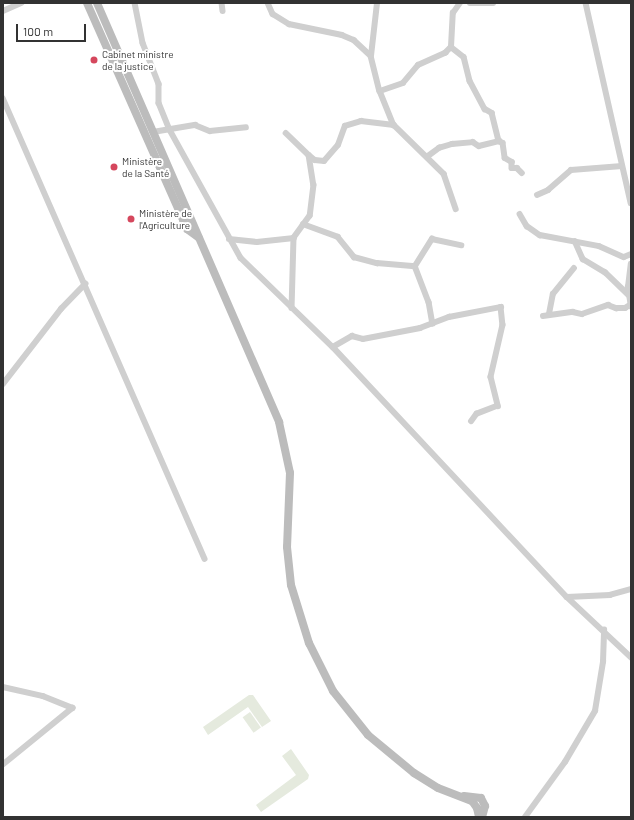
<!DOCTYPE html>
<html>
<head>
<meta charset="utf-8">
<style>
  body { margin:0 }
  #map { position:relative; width:634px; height:820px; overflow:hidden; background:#fff; font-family:Barlow,sans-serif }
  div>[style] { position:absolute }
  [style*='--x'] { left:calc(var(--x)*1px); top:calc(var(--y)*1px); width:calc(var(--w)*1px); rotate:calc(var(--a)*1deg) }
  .green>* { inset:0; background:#e5eade; transform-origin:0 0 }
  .street>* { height:5.5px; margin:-2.75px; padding:0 2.75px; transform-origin:2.75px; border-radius:2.75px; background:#cfcfcf }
  .secondary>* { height:8px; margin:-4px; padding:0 4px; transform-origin:4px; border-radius:4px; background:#bcbcbc }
  .dots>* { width:11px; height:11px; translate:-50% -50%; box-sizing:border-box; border:2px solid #fff; border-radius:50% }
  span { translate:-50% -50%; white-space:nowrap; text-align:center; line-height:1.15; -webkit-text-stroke:4px #fff; paint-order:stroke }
  .poi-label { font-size:10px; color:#323232 }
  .left { translate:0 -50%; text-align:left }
  .frame { position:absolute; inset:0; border:4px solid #323232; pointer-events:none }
  .scale { position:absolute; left:16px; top:24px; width:70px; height:18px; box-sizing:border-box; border:2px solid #323232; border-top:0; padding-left:5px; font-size:12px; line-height:14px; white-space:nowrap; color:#323232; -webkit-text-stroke:3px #fff; paint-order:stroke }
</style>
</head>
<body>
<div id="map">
  <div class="green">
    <div style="clip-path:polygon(249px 695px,253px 695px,271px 721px,262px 727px,248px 707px,208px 735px,203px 727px)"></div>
    <div style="left:250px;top:712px;width:19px;height:9px;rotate:55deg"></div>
    <div style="clip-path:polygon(291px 749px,309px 775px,308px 779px,261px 812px,256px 805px,296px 775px,282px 756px)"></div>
  </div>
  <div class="street">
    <div style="--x:135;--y:3;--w:41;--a:78.7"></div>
    <div style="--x:143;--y:43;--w:44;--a:68.7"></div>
    <div style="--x:159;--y:84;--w:19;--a:90"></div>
    <div style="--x:159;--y:103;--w:29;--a:68"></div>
    <div style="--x:170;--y:130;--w:146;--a:61"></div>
    <div style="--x:241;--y:258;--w:128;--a:44.1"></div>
    <div style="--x:333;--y:347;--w:342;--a:46.9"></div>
    <div style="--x:567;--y:597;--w:88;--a:43.2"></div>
    <div style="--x:222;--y:3;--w:8;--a:83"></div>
    <div style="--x:268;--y:3;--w:12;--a:66"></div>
    <div style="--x:273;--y:14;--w:19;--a:32"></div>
    <div style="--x:289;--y:24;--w:54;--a:11.7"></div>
    <div style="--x:342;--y:35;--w:13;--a:23"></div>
    <div style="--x:354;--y:40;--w:23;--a:43"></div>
    <div style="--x:371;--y:56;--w:36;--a:76"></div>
    <div style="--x:380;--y:91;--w:37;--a:68"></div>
    <div style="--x:394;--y:125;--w:70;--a:44.4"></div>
    <div style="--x:444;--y:174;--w:37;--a:71"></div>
    <div style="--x:470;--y:3;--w:23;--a:0"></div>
    <div style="--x:586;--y:3;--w:205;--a:77.3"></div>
    <div style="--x:3;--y:11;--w:20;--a:-24"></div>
    <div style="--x:451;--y:47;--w:16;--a:38"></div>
    <div style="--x:464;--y:57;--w:25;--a:76"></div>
    <div style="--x:470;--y:81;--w:32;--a:62"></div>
    <div style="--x:485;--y:109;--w:8;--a:30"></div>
    <div style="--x:492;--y:113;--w:29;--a:76"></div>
    <div style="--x:499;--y:141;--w:4;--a:27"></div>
    <div style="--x:503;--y:143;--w:15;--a:82"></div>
    <div style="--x:505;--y:158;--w:8;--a:30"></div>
    <div style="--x:512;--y:162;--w:6;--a:90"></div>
    <div style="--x:512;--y:168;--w:5;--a:0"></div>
    <div style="--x:517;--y:168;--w:7;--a:45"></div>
    <div style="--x:371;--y:56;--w:53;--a:-83.5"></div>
    <div style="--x:380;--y:91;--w:24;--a:-19"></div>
    <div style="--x:403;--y:83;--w:23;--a:-50"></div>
    <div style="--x:418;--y:65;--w:30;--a:-24"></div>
    <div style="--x:445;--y:53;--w:8;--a:-45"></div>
    <div style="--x:451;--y:47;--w:34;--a:-87"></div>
    <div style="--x:453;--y:13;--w:12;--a:-55"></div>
    <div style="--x:3;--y:98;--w:503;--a:66.34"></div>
    <div style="--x:153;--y:132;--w:43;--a:-9.5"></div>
    <div style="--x:195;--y:125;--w:16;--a:22"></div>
    <div style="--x:210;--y:131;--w:36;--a:-6"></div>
    <div style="--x:286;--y:133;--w:32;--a:44"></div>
    <div style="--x:309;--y:155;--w:30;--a:81"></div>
    <div style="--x:314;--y:185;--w:31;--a:97"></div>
    <div style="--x:310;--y:216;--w:27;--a:126"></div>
    <div style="--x:294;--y:238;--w:70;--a:91.6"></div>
    <div style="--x:310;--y:156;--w:6;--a:39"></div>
    <div style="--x:315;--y:160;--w:9;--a:6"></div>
    <div style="--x:324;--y:161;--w:21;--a:-49"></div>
    <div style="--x:338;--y:145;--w:20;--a:-70"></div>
    <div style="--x:345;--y:126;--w:17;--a:-17"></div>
    <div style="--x:361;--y:121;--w:33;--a:7"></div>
    <div style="--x:428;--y:156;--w:14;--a:-36"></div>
    <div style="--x:439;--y:148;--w:14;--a:-17"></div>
    <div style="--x:452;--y:144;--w:21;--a:-5"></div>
    <div style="--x:473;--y:142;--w:7;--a:34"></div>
    <div style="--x:479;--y:146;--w:21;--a:-14"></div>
    <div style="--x:537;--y:195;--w:12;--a:-24"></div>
    <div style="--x:548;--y:190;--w:30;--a:-41"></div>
    <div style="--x:571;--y:170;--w:51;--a:-4.5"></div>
    <div style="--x:520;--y:214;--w:14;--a:60"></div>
    <div style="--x:527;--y:226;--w:16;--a:35"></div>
    <div style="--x:540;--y:235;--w:60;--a:10.6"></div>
    <div style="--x:599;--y:246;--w:27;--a:24"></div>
    <div style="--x:624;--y:257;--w:8;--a:-23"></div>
    <div style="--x:303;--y:224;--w:37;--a:20"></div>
    <div style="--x:338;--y:237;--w:26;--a:51"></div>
    <div style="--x:354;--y:257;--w:24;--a:15"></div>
    <div style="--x:377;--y:263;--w:38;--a:5"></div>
    <div style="--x:415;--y:266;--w:32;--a:-58"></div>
    <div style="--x:432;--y:239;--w:30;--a:12"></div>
    <div style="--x:229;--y:239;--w:28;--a:6"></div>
    <div style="--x:257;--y:242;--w:37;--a:-6"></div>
    <div style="--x:575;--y:241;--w:20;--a:66"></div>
    <div style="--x:583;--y:259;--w:26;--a:31"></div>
    <div style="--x:605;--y:272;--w:32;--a:44"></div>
    <div style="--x:415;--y:266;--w:39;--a:69"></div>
    <div style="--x:429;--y:302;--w:22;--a:80"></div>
    <div style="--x:631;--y:307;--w:20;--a:-99"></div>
    <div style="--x:628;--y:287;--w:23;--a:-83"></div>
    <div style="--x:549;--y:314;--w:20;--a:-79"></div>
    <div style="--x:553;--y:294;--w:33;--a:-51"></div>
    <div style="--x:543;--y:316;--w:30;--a:-8"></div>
    <div style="--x:573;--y:312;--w:9;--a:13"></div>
    <div style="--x:582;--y:314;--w:28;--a:-19"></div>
    <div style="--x:608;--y:305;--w:9;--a:21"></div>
    <div style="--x:616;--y:308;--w:9;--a:0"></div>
    <div style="--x:625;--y:308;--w:6;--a:-31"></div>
    <div style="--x:333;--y:347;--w:22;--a:-30"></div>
    <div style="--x:352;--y:336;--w:11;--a:15"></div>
    <div style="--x:363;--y:339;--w:58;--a:-10.9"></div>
    <div style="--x:420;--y:328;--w:31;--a:-21"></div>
    <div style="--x:449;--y:317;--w:53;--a:-10.9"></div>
    <div style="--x:501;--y:307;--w:18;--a:84"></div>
    <div style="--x:503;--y:325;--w:53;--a:103"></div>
    <div style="--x:491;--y:377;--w:30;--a:76"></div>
    <div style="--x:498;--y:406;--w:22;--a:159"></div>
    <div style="--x:477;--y:414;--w:9;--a:126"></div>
    <div style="--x:3;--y:384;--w:95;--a:-52.3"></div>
    <div style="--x:61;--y:309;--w:35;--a:-46"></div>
    <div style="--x:567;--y:597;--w:43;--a:-2.7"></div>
    <div style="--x:610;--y:595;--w:22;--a:-16"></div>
    <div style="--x:3;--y:687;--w:41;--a:12.7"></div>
    <div style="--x:43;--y:696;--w:32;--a:22"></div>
    <div style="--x:73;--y:708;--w:90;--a:140.8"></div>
    <div style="--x:525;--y:817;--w:68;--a:-54"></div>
    <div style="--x:565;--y:762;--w:59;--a:-59.5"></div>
    <div style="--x:595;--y:711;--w:50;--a:-80.7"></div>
    <div style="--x:603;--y:662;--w:32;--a:-88"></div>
  </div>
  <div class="secondary">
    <div style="--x:87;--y:3;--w:237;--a:66.1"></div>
    <div style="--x:183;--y:220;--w:10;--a:66"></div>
    <div style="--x:187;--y:229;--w:14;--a:36"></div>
    <div style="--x:97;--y:3;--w:457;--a:66.5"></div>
    <div style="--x:279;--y:422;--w:52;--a:77.8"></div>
    <div style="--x:290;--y:473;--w:74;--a:92.3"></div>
    <div style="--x:287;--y:547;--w:38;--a:84"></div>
    <div style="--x:291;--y:585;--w:61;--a:72.8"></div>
    <div style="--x:309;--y:643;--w:54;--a:63.4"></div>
    <div style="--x:333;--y:691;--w:56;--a:51.5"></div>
    <div style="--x:368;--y:735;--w:60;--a:39.6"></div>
    <div style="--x:414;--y:773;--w:28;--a:32"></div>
    <div style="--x:438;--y:788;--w:36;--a:21"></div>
    <div style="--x:472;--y:801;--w:9;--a:54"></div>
    <div style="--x:477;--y:808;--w:9;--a:77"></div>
    <div style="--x:464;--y:796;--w:17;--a:7"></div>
    <div style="--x:481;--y:798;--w:9;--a:63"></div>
    <div style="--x:485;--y:806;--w:11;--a:105"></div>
  </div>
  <div class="dots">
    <div style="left:94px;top:60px;background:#d5475d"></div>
    <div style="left:114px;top:167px;background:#d5475d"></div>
    <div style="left:131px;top:219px;background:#d5475d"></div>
  </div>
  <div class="poi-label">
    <span class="left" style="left:102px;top:60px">Cabinet ministre<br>de la justice</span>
    <span class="left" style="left:122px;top:167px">Ministère<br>de la Santé</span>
    <span class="left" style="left:139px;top:219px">Ministère de<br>l'Agriculture</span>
  </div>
  <div class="frame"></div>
  <div class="scale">100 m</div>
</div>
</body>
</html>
